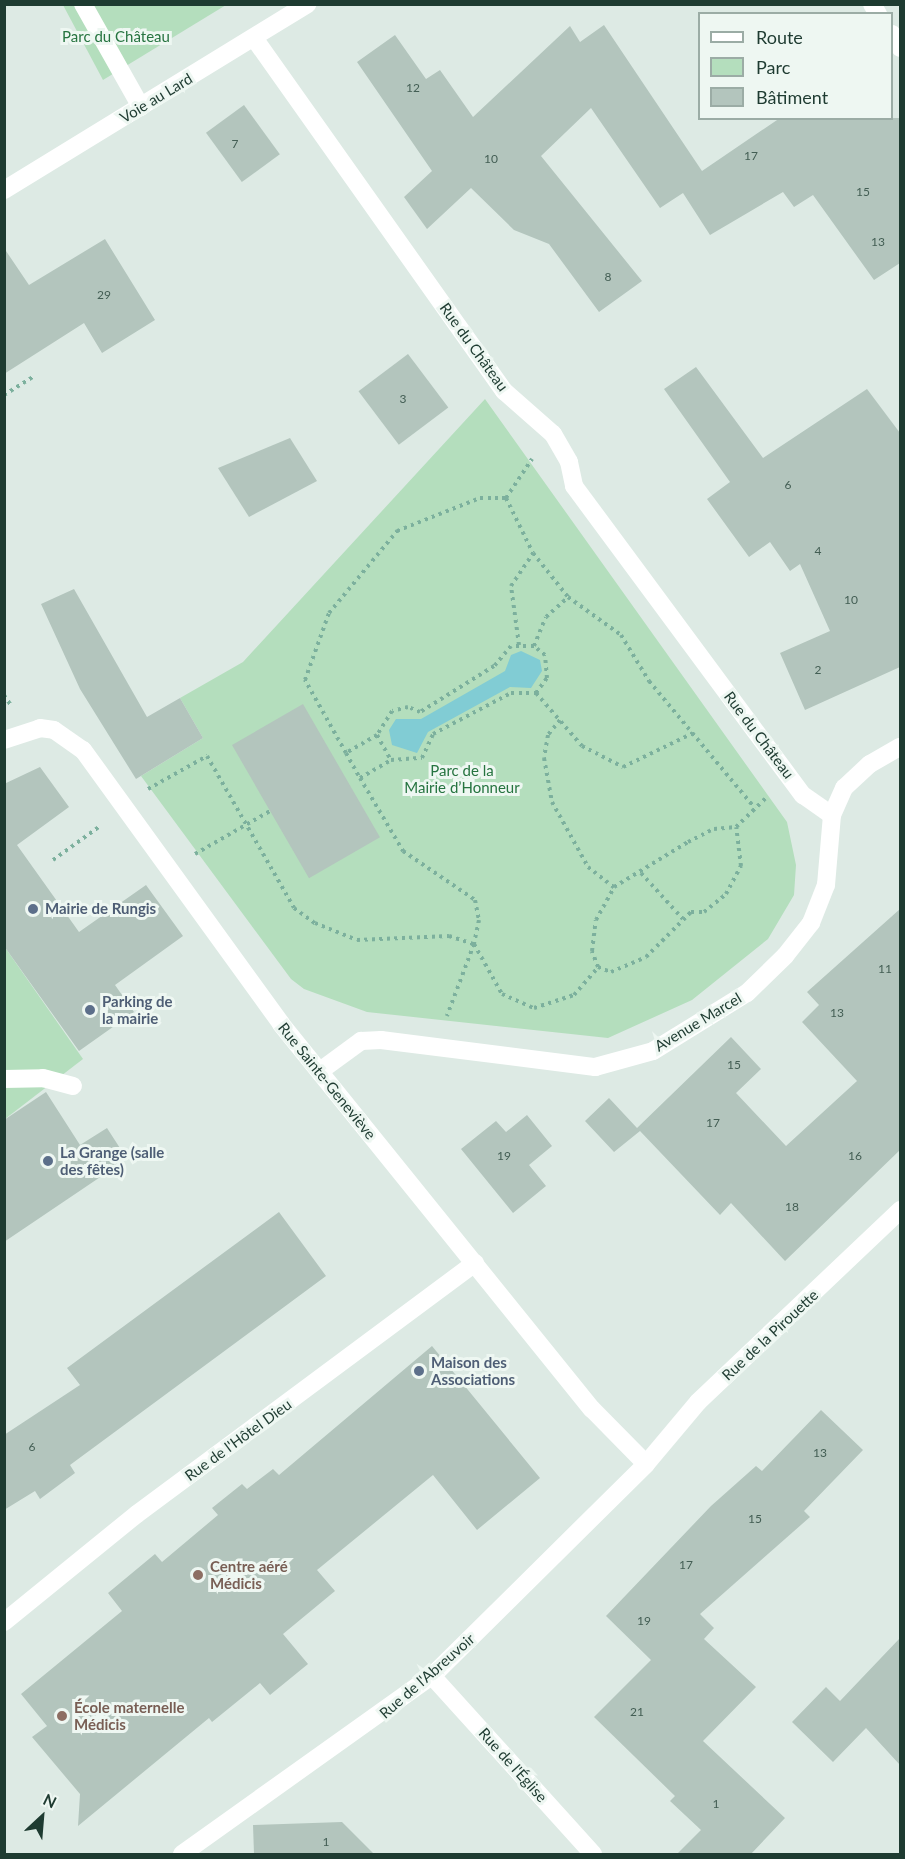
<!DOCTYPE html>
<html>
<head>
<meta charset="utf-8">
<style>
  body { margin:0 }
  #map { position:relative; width:905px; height:1859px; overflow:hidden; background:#ddeae4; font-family:Lato,sans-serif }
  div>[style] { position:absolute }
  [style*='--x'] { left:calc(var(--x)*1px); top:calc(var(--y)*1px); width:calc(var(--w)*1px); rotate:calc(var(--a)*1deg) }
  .green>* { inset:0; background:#b4debd }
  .water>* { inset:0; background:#81ccd4 }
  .building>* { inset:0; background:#b3c5bd; transform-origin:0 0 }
  .path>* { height:4px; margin-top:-2px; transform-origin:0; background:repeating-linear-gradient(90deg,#7cb09d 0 3px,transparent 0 7.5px) }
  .service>* { height:18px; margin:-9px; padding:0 9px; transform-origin:9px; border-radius:9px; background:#fff }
  .minor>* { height:18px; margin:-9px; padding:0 9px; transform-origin:9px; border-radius:9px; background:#fff }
  .tertiary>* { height:18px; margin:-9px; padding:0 9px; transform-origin:9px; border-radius:9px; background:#fff }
  .dots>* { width:16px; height:16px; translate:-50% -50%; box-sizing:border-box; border:3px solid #eef7f2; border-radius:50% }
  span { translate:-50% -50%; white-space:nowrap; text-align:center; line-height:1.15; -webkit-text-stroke:6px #eef7f2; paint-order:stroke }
  .number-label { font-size:12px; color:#435e54 }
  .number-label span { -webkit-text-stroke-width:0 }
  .park-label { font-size:15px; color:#267440 }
  .street-label { font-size:15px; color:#1e3b31 }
  .service-label { font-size:15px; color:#4e5e75; font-weight:700 }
  .left { translate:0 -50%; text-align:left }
  .education-label { font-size:15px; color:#785e54; font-weight:700 }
  .frame { position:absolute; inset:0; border:6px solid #1e3b31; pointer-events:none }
  .legend { position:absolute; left:698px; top:12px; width:195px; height:108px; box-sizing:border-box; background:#eef7f2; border:2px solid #9baca5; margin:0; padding:8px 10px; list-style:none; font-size:18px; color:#1e3b31 }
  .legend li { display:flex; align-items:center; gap:12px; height:30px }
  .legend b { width:30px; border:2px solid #9baca5 }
  .north { position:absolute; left:12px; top:1787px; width:60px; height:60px; -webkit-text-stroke:4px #eef7f2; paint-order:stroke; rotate:26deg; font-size:16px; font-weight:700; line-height:24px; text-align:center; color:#1e3b31 }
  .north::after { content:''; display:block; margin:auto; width:21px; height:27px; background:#1e3b31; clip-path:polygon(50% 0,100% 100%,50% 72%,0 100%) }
</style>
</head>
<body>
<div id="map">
  <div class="green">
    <div style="clip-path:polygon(63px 5px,226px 5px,103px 80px)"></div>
    <div style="clip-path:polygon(485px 399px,787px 822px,796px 865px,794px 895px,768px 939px,692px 1000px,608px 1038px,367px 1012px,304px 989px,291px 979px,141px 776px,203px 738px,180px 698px,243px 662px)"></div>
    <div style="clip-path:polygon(4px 946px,83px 1059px,5px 1119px,4px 1119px)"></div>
  </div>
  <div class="water">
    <div style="clip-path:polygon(521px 651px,540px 660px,542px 671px,531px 688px,510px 687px,428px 732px,417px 753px,392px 745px,389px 730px,396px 719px,421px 719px,505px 671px,511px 655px)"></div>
  </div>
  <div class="building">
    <div style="clip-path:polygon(604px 25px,702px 171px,780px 118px,900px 118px,900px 263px,874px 280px,813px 195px,794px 207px,783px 192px,710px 235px,683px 193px,660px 208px,591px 108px,541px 156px,642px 281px,599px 312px,549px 244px,514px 230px,471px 188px,427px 229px,404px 197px,432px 171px,357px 62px,395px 35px,426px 79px,440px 70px,473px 117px,570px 26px,580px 42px)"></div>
    <div style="left:244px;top:105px;width:61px;height:47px;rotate:54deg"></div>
    <div style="clip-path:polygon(105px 239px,155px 320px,102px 353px,84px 323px,4px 374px,4px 248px,29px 285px)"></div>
    <div style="left:408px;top:354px;width:67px;height:62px;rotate:53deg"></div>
    <div style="clip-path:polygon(696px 367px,763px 458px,867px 389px,900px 433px,900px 667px,805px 710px,780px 653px,830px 631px,800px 564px,790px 571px,770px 542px,749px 557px,707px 499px,730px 482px,664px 389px)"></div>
    <div style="clip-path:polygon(290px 438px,317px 481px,249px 517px,218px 468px)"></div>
    <div style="clip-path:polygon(74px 589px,147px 717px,180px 698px,203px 738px,136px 779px,80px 689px,41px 604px)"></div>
    <div style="left:303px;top:704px;width:154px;height:82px;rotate:60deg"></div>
    <div style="clip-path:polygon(40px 767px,69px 807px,17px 845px,79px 932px,146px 885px,183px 936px,115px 985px,134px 1012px,79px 1051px,4px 946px,4px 784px)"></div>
    <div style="clip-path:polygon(900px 909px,900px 1150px,785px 1261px,731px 1203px,720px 1215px,640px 1131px,614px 1152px,585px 1121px,609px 1098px,637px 1128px,731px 1037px,761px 1069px,736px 1093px,786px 1146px,857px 1081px,802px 1022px,819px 1005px,807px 992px)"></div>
    <div style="clip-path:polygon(46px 1092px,80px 1145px,107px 1128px,127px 1159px,4px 1242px,4px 1120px)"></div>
    <div style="clip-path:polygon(527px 1115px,552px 1146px,529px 1165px,546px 1186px,513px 1213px,461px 1149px,496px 1121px,506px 1132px)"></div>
    <div style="clip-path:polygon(279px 1212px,326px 1276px,70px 1465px,75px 1473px,40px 1499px,35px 1491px,4px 1510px,4px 1435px,80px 1385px,67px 1368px)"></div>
    <div style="clip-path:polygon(432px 1346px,540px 1478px,477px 1530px,433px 1475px,317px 1570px,335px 1591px,283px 1634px,308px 1664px,270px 1695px,260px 1683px,212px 1722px,209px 1718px,78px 1826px,80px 1794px,32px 1737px,47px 1726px,21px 1694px,122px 1611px,108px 1593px,155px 1554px,162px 1562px,218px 1515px,212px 1508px,242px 1484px,247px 1489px,273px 1469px,279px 1475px)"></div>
    <div style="clip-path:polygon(821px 1410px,863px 1450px,804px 1511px,810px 1517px,700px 1614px,714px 1628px,704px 1639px,756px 1687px,703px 1741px,785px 1818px,751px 1854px,677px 1854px,701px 1830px,670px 1801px,675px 1796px,594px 1717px,651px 1660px,606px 1616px,711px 1506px,756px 1466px,762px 1471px)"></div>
    <div style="clip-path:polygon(900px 1638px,900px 1765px,866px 1728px,833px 1762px,792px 1722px,826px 1687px,840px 1701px)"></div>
    <div style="clip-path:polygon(342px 1822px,374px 1854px,254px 1854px,253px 1825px)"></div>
  </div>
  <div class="path">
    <div style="--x:4;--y:395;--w:36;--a:-32"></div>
    <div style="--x:506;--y:498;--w:61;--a:63.9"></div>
    <div style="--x:533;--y:553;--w:56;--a:51.5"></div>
    <div style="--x:568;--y:597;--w:65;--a:35.6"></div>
    <div style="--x:621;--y:635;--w:54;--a:58.7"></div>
    <div style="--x:649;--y:681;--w:165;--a:50.2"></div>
    <div style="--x:519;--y:645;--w:60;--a:-97.7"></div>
    <div style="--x:511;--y:586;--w:40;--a:-56"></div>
    <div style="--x:534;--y:646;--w:31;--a:-68"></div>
    <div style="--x:546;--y:617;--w:30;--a:-42"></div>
    <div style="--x:536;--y:693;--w:70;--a:49"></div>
    <div style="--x:582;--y:746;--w:46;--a:27.1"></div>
    <div style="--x:623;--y:767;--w:78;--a:-25.9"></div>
    <div style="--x:4;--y:695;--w:11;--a:56"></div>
    <div style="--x:560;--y:720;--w:19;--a:129"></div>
    <div style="--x:548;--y:735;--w:23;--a:100"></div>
    <div style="--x:544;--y:758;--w:45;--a:79.7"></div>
    <div style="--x:552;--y:802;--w:74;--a:61"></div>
    <div style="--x:588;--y:867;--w:33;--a:38"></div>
    <div style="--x:377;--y:735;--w:29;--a:61"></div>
    <div style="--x:346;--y:753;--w:84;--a:-119.3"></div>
    <div style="--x:305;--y:680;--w:71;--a:-70.3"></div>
    <div style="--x:329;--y:613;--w:107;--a:-50.3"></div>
    <div style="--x:397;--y:531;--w:89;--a:-21.7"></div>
    <div style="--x:480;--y:498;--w:26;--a:0"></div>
    <div style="--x:506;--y:498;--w:47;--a:-56.3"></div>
    <div style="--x:360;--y:778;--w:36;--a:-30"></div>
    <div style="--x:391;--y:760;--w:31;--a:-4"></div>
    <div style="--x:422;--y:758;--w:26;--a:-65"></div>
    <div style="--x:433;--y:734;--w:88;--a:-27.7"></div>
    <div style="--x:511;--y:693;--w:25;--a:0"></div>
    <div style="--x:536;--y:693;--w:19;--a:-54"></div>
    <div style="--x:547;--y:678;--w:23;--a:-95"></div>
    <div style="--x:545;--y:655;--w:14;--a:-141"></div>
    <div style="--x:534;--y:646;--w:23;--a:180"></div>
    <div style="--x:511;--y:646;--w:26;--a:130"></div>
    <div style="--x:494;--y:666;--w:87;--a:148.1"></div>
    <div style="--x:420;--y:712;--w:13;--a:-157"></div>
    <div style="--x:408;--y:707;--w:16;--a:166"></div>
    <div style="--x:392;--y:711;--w:28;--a:122"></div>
    <div style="--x:377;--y:735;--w:36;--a:150"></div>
    <div style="--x:346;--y:753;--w:29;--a:61"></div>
    <div style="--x:360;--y:778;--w:85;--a:59.5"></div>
    <div style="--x:403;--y:851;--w:87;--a:34.2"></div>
    <div style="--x:475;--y:900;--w:20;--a:79"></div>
    <div style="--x:479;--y:920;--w:25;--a:102"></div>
    <div style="--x:474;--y:944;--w:77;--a:110.6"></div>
    <div style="--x:148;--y:789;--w:68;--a:-29.2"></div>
    <div style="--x:207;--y:756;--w:175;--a:60.2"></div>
    <div style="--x:294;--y:908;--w:26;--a:36"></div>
    <div style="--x:315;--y:923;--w:45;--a:22"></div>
    <div style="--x:357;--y:940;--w:92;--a:-2.5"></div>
    <div style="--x:449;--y:936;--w:26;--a:18"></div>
    <div style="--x:474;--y:944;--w:57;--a:60.8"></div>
    <div style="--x:502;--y:994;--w:35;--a:24"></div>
    <div style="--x:534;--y:1008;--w:42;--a:-18"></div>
    <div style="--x:574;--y:995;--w:37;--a:-49"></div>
    <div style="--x:598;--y:967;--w:17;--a:-111"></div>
    <div style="--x:592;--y:951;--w:31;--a:-83"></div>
    <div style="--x:596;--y:920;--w:38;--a:-61"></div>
    <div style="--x:614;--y:887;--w:87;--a:-31.3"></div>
    <div style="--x:688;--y:842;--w:29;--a:-27"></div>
    <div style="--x:714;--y:829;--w:22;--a:-5"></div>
    <div style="--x:736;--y:827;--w:43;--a:-44.1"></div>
    <div style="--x:195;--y:854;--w:86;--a:-29.8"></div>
    <div style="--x:53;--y:860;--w:57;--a:-35.7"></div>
    <div style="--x:641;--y:873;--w:62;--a:47.6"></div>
    <div style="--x:598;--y:967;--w:14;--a:21"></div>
    <div style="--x:611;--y:972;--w:38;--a:-23"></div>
    <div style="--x:646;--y:957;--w:64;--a:-45"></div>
    <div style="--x:691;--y:912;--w:13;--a:0"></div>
    <div style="--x:704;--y:912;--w:28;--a:-39"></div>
    <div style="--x:726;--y:894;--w:32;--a:-62"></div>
    <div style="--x:741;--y:866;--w:39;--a:-97"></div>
  </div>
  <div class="service">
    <div style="--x:83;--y:4;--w:118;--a:60.6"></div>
    <div style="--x:4;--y:1079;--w:39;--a:-1"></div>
    <div style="--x:43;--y:1078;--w:31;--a:15"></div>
  </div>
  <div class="minor">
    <div style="--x:872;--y:4;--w:12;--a:59"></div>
    <div style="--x:892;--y:34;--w:16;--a:60"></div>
    <div style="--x:254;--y:38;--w:433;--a:54.7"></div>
    <div style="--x:504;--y:391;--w:65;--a:41.3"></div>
    <div style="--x:553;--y:434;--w:32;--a:60"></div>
    <div style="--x:569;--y:462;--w:25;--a:78"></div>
    <div style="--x:574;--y:486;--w:385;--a:53.5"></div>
    <div style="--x:803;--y:795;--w:35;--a:35"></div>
    <div style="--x:4;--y:190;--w:356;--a:-31.5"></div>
    <div style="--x:4;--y:740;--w:38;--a:-18"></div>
    <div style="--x:40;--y:728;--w:14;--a:8"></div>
    <div style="--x:54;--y:730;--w:35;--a:35"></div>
    <div style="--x:83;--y:750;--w:338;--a:54.1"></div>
    <div style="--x:281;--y:1024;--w:495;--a:51.1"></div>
    <div style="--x:592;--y:1409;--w:77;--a:45.5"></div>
    <div style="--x:320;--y:1071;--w:51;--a:-36.2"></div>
    <div style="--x:361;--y:1041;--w:20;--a:-3"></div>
    <div style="--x:381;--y:1040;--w:216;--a:7.2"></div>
    <div style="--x:595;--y:1067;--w:60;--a:-15.4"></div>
    <div style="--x:653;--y:1051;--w:110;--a:-31.7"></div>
    <div style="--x:747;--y:993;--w:53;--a:-44.2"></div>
    <div style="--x:785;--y:956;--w:42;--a:-51.8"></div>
    <div style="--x:811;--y:923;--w:41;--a:-68.5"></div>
    <div style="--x:826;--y:885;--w:70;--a:-85.1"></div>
    <div style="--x:832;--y:815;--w:30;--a:-66"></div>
    <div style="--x:844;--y:788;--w:35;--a:-43"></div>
    <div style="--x:870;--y:764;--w:34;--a:-30"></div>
    <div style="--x:4;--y:1622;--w:171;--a:-39.1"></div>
    <div style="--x:137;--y:1514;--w:421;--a:-36.6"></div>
    <div style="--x:182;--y:1854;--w:307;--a:-35.5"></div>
  </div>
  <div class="tertiary">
    <div style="--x:593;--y:1854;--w:240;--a:-132.1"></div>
    <div style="--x:432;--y:1676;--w:301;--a:-44.7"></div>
    <div style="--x:646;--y:1464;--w:81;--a:-50"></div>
    <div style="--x:698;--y:1402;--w:279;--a:-43.5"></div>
  </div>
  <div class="dots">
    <div style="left:33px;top:909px;background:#5c6f8a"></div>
    <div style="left:90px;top:1010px;background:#5c6f8a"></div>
    <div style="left:48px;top:1161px;background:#5c6f8a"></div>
    <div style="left:419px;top:1371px;background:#5c6f8a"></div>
    <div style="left:198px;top:1575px;background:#8d6e63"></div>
    <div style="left:62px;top:1716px;background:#8d6e63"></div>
  </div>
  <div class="number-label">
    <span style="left:413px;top:88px">12</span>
    <span style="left:235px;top:144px">7</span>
    <span style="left:751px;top:156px">17</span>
    <span style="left:491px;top:159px">10</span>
    <span style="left:863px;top:192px">15</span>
    <span style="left:878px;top:242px">13</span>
    <span style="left:608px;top:277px">8</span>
    <span style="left:104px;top:295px">29</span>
    <span style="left:403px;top:399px">3</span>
    <span style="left:788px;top:485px">6</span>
    <span style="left:818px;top:551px">4</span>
    <span style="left:851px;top:600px">10</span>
    <span style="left:818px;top:670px">2</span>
    <span style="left:885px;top:969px">11</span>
    <span style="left:837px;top:1013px">13</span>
    <span style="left:734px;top:1065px">15</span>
    <span style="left:713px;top:1123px">17</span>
    <span style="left:504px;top:1156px">19</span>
    <span style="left:855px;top:1156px">16</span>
    <span style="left:792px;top:1207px">18</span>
    <span style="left:32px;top:1447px">6</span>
    <span style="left:820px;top:1453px">13</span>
    <span style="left:755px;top:1519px">15</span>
    <span style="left:686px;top:1565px">17</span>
    <span style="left:644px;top:1621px">19</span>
    <span style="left:637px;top:1712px">21</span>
    <span style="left:716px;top:1804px">1</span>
    <span style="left:326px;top:1842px">1</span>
  </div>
  <div class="park-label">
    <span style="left:116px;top:37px">Parc du Château</span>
    <span style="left:462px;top:779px">Parc de la<br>Mairie d’Honneur</span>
  </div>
  <div class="street-label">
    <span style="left:156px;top:98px;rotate:-31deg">Voie au Lard</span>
    <span style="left:474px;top:347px;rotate:54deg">Rue du Château</span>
    <span style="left:759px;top:735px;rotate:53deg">Rue du Château</span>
    <span style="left:698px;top:1022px;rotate:-31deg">Avenue Marcel</span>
    <span style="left:327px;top:1081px;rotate:51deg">Rue Sainte-Geneviève</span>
    <span style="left:770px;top:1335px;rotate:-43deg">Rue de la Pirouette</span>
    <span style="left:238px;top:1440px;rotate:-36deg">Rue de l'Hôtel Dieu</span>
    <span style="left:427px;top:1676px;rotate:-41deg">Rue de l'Abreuvoir</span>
    <span style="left:513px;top:1765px;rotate:48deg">Rue de l'Église</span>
  </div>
  <div class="service-label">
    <span class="left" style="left:45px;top:909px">Mairie de Rungis</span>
    <span class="left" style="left:102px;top:1010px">Parking de<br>la mairie</span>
    <span class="left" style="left:60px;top:1161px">La Grange (salle<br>des fêtes)</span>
    <span class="left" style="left:431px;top:1371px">Maison des<br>Associations</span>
  </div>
  <div class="education-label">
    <span class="left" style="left:210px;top:1575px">Centre aéré<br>Médicis</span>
    <span class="left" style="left:74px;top:1716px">École maternelle<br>Médicis</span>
  </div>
  <div class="frame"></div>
  <ul class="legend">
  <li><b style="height:8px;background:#fff"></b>Route</li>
  <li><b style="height:16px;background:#b4debd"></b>Parc</li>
  <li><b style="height:16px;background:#b3c5bd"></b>Bâtiment</li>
  </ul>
  <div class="north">N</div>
</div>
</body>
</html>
